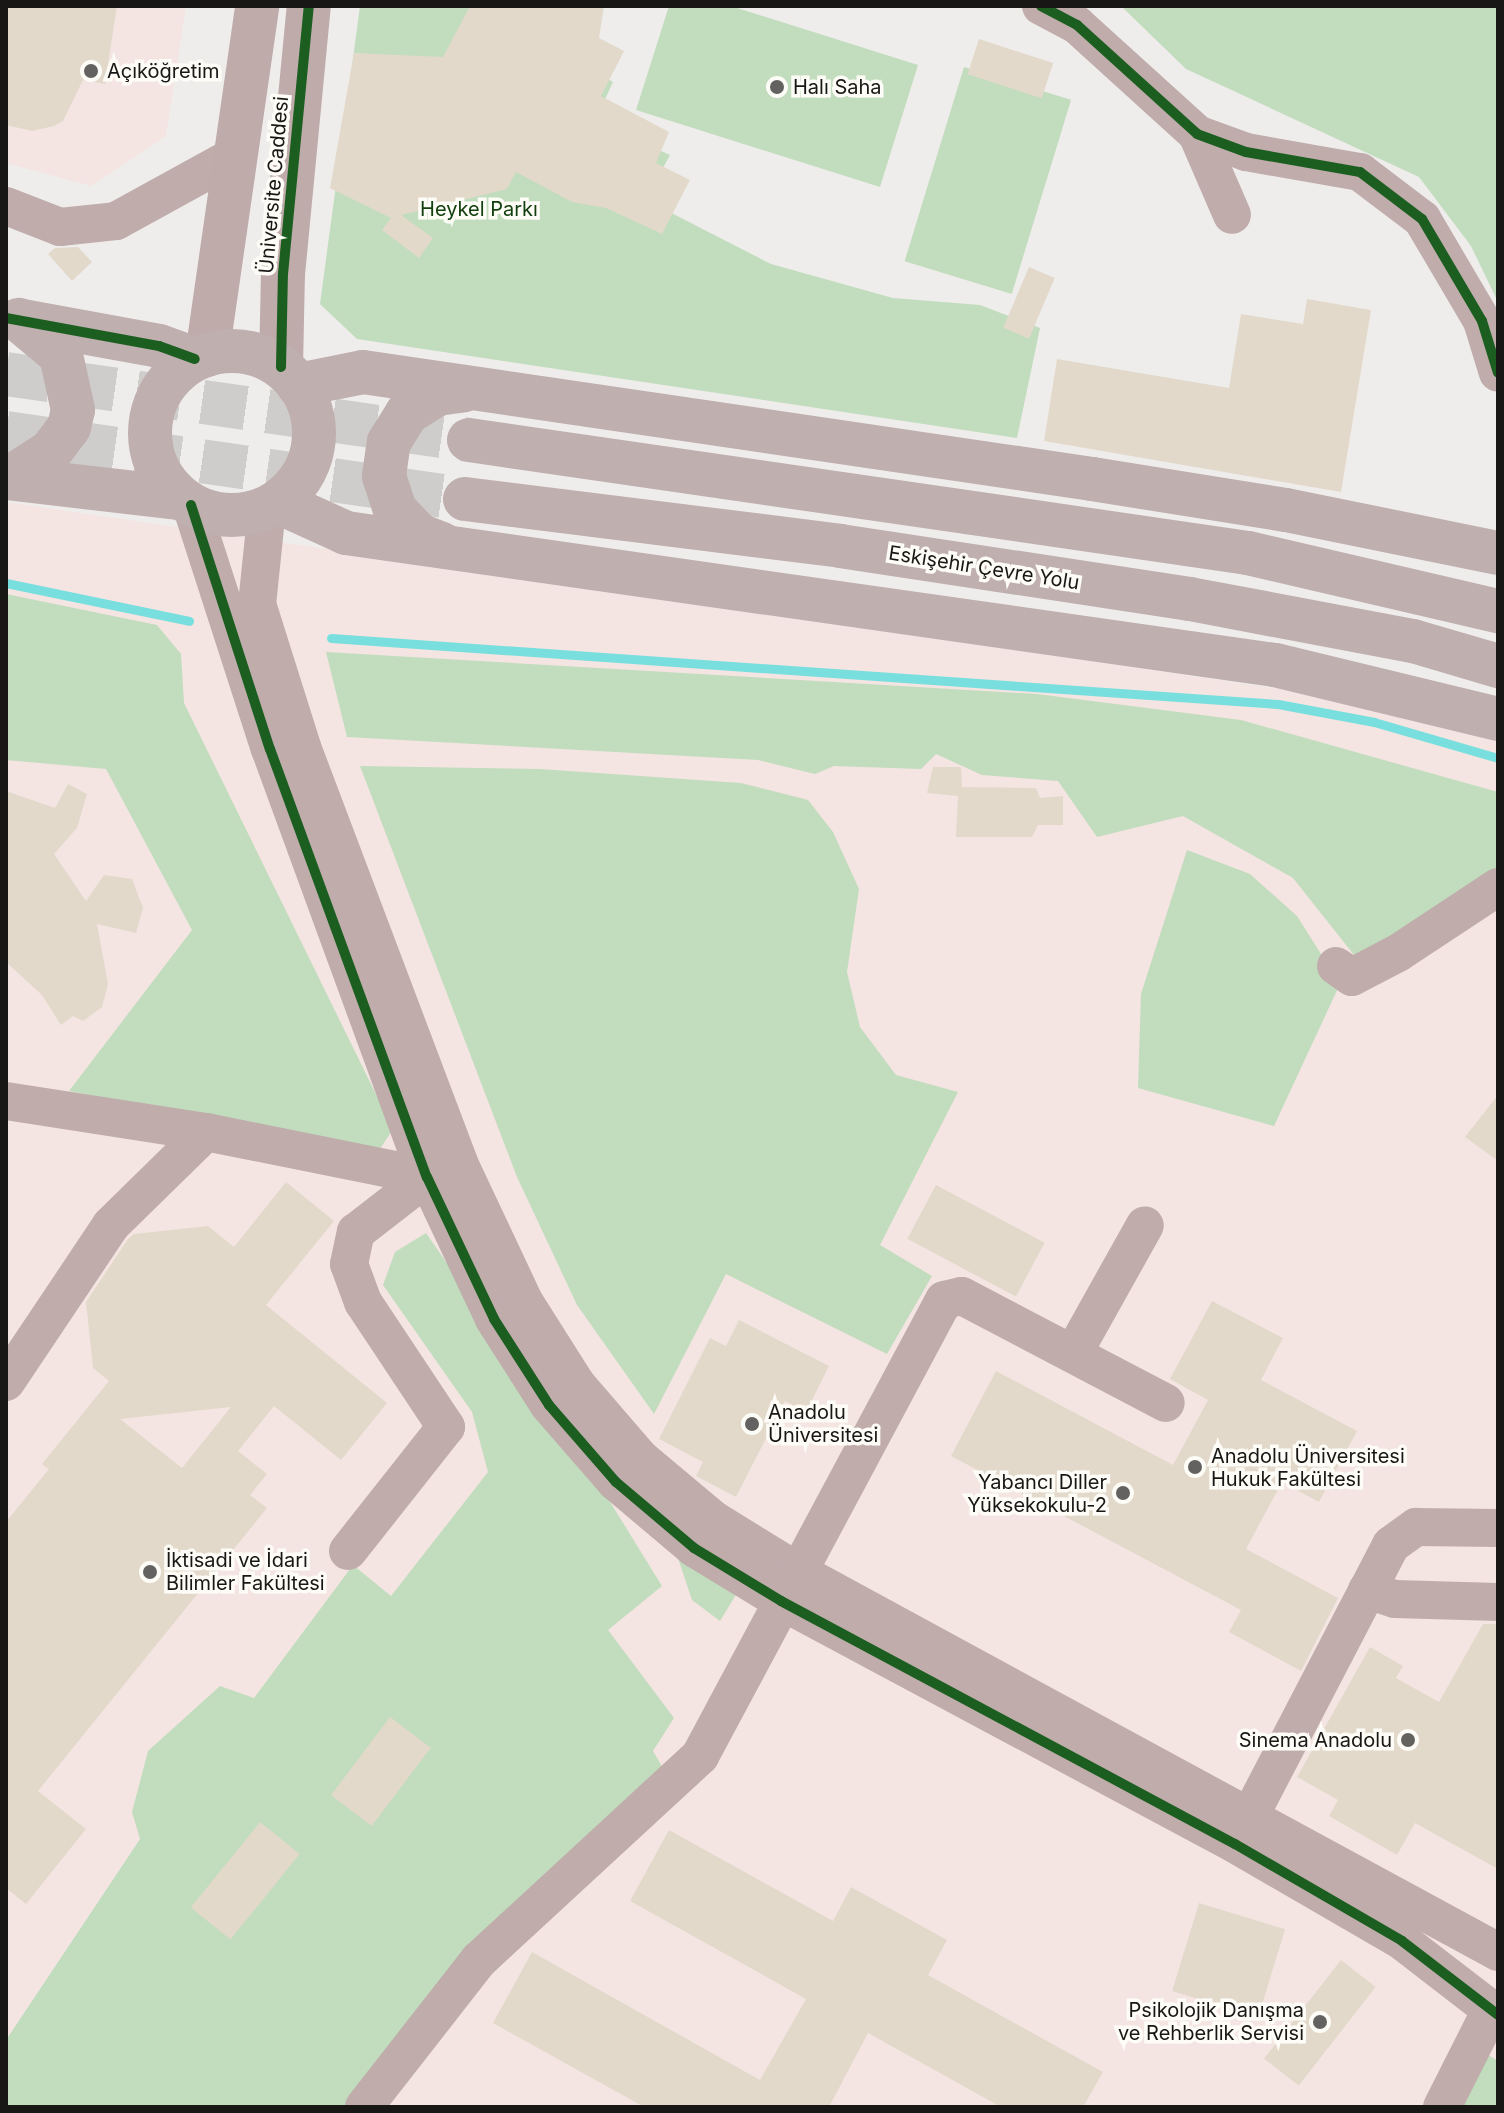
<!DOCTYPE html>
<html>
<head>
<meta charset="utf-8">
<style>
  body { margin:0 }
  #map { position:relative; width:1504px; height:2113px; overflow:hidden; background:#efedeb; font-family:Inter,sans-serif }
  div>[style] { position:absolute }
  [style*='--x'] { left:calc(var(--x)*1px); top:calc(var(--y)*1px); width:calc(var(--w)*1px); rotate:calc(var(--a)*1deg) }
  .education>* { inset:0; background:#f4e5e2 }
  .green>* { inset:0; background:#c2dcbe; transform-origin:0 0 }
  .stream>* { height:9px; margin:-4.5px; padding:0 4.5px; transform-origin:4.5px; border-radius:4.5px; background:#78dfde }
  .building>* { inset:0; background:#e2d9cb; transform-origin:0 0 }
  .highway-tunnel>* { height:44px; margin-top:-22px; transform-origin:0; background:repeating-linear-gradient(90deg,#cfcdcb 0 44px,transparent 0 66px) }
  .minor>* { height:38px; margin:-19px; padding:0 19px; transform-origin:19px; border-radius:19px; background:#bfacab }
  .major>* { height:44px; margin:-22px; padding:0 22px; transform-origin:22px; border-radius:22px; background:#beabaa }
  .highway>* { height:44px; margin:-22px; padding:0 22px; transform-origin:22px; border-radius:22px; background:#bfafaf }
  .highway>.ring { margin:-22px; padding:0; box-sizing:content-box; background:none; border:44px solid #bfafaf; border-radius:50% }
  .cycleway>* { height:10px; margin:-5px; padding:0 5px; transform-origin:5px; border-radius:5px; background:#1b5e20 }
  .dots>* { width:22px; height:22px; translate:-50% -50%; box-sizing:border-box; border:4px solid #fdfcf7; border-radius:50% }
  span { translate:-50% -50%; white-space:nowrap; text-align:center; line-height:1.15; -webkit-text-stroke:7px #fdfcf7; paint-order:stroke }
  .poi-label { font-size:20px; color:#181716 }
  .left { translate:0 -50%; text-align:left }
  .right { translate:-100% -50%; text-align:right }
  .street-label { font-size:20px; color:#181716 }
  .park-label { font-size:20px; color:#13400f }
  .frame { position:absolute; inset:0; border:8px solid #181716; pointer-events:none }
</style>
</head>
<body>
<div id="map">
  <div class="education">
    <div style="clip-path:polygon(6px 6px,186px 6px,166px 136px,91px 186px,6px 163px)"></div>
    <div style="clip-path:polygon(6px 502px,1281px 689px,1498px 741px,1498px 2107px,6px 2107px)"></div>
  </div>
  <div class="green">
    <div style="clip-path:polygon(360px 6px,509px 6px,509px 22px,613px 82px,595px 121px,670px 155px,646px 200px,771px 264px,893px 298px,980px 305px,1040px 328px,1017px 438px,357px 339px,320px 304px)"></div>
    <div style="clip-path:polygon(669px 6px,731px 6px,918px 65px,880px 187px,636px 110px)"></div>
    <div style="clip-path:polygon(1121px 6px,1498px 6px,1498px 302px,1471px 246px,1419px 177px,1186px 69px)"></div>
    <div style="left:964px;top:67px;width:112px;height:203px;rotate:17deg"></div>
    <div style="clip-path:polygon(6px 594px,157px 625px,181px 654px,184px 703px,393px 1129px,378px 1152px,69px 1091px,192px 930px,106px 769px,6px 760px)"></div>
    <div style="clip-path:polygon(326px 652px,1037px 694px,1241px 720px,1498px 792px,1498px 874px,1358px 960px,1293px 878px,1183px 816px,1097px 837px,1058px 781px,982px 775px,936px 754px,921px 769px,834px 766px,815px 774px,758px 760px,347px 737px)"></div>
    <div style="clip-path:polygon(360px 766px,540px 769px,741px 783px,808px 800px,833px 832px,859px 889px,847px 972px,860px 1027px,896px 1075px,958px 1092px,880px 1245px,932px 1276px,887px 1354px,726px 1274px,654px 1414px,577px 1305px,517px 1177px)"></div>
    <div style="clip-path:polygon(1187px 850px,1250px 874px,1297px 916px,1340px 984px,1274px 1126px,1138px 1088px,1141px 994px)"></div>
    <div style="clip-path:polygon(426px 1233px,591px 1471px,662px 1586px,608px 1630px,674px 1718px,653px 1751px,671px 1782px,364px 2107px,6px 2107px,6px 2040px,140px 1839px,132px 1812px,148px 1751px,220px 1686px,254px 1698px,353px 1565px,391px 1596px,488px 1472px,472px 1412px,383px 1285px,395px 1252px)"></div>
    <div style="clip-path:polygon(677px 1555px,737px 1593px,720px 1621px,692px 1600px)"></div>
    <div style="clip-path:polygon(1473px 2046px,1498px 2061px,1498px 2107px,1442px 2107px)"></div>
  </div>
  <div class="stream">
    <div style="--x:6;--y:583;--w:187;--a:11.7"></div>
    <div style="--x:331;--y:638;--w:949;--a:3.99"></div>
    <div style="--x:1278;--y:704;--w:98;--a:10.6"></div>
    <div style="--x:1374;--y:722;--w:129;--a:16.2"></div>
  </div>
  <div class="building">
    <div style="clip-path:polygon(6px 6px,117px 6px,105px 84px,83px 80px,63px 121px,54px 126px,32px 131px,6px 125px)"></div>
    <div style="clip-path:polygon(470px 6px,604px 6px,599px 38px,624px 51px,601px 96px,669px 132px,656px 163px,690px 180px,662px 234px,606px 208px,572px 202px,516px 172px,507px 189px,401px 215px,433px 238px,419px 258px,382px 230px,391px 218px,330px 188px,354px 53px,443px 57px)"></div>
    <div style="left:979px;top:39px;width:78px;height:37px;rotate:18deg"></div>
    <div style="clip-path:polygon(78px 247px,92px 262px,72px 281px,48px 254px,55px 248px)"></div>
    <div style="left:1029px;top:267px;width:28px;height:66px;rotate:23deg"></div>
    <div style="clip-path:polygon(1307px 299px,1371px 310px,1341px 492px,1044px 441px,1057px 359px,1229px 388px,1241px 314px,1303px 324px)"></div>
    <div style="clip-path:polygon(933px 767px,961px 767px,962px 787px,1036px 788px,1040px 798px,1063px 796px,1063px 825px,1038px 825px,1032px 837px,956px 837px,958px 796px,927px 793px)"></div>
    <div style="clip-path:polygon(68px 784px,87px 794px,77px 828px,54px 854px,86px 901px,104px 875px,132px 879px,143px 908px,136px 933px,97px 924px,108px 984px,102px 1007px,83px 1021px,73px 1016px,61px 1025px,42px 995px,6px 962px,6px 791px,55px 808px)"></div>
    <div style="clip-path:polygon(1498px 1095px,1498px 1161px,1465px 1137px)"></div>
    <div style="clip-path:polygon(evenodd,286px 1182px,334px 1221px,266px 1305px,387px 1403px,341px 1460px,274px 1406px,238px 1451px,267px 1474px,250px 1495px,267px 1508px,38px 1791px,86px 1829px,26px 1904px,6px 1888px,6px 1522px,49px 1469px,42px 1464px,109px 1381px,93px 1368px,86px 1302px,128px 1239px,134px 1234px,208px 1226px,234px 1247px,286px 1182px,231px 1407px,182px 1468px,120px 1419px,231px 1407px)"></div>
    <div style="left:936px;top:1185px;width:123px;height:61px;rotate:28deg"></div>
    <div style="clip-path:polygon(1212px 1301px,1283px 1338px,1261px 1380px,1357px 1431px,1319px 1502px,1282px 1482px,1246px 1549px,1338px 1598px,1301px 1671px,1229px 1632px,1241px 1610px,951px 1456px,996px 1371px,1173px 1465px,1208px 1400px,1170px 1379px)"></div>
    <div style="clip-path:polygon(739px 1320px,829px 1366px,806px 1412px,785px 1401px,736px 1497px,696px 1476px,703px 1462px,659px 1439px,710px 1338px,726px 1346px)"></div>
    <div style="clip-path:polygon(1483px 1624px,1498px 1624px,1498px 1869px,1415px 1823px,1397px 1855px,1329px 1816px,1338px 1800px,1297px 1777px,1370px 1647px,1403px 1666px,1396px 1678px,1439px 1702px)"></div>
    <div style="left:390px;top:1717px;width:51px;height:98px;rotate:37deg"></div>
    <div style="left:260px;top:1822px;width:51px;height:110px;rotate:39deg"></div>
    <div style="clip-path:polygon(669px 1830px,833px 1921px,851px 1887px,947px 1940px,928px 1975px,1103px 2072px,1083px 2107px,1001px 2107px,868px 2033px,829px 2107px,644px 2107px,493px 2023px,532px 1952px,760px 2080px,806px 1999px,630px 1901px)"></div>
    <div style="left:1199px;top:1903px;width:90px;height:92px;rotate:17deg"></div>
    <div style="left:1341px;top:1960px;width:44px;height:125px;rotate:38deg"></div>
  </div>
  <div class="highway-tunnel">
    <div style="--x:6;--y:374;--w:468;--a:8.1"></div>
    <div style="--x:6;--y:433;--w:464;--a:8.2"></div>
  </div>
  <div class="minor">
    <div style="--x:1041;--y:6;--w:41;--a:27.8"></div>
    <div style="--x:1077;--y:25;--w:162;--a:42.2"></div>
    <div style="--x:1197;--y:134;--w:52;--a:20.2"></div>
    <div style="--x:1246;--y:152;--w:116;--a:10"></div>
    <div style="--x:1360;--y:172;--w:78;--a:37.2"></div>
    <div style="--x:1422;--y:219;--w:118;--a:59.5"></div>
    <div style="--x:1482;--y:321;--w:54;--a:72.9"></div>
    <div style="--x:1197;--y:134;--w:88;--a:66.6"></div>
    <div style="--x:6;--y:206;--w:58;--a:21.3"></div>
    <div style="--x:60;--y:227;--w:56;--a:-6.1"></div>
    <div style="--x:116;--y:221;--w:137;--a:-28.8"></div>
    <div style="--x:191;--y:505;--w:256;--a:72.1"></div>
    <div style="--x:270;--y:749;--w:456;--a:69.9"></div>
    <div style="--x:427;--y:1177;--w:157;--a:64.7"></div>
    <div style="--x:494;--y:1319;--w:102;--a:57.4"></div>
    <div style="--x:549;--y:1405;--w:102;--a:49"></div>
    <div style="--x:616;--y:1482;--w:102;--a:40.2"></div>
    <div style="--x:694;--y:1548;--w:102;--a:31.3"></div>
    <div style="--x:781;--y:1601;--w:515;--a:28.16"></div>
    <div style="--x:1235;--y:1844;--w:193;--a:30.1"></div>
    <div style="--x:1402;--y:1941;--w:121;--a:37.6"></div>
    <div style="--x:267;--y:508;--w:97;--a:95.9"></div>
    <div style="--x:257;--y:604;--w:150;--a:72.5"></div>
    <div style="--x:302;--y:747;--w:445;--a:69.3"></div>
    <div style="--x:459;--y:1163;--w:155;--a:64.8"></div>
    <div style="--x:525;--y:1303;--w:97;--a:57.6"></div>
    <div style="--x:577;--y:1385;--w:96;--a:49.2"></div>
    <div style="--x:640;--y:1458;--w:97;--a:40"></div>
    <div style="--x:714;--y:1520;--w:97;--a:31.6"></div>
    <div style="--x:797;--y:1571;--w:798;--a:28.52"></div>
    <div style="--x:1336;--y:966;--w:19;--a:35"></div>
    <div style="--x:1352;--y:977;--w:52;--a:-27.6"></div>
    <div style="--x:1398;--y:953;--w:120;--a:-33.4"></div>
    <div style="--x:6;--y:1101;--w:202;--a:8.8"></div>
    <div style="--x:206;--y:1132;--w:239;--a:11.4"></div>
    <div style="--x:1074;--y:1352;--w:145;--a:-60.8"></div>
    <div style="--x:6;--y:1382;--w:189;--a:-56.2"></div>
    <div style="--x:111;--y:1225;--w:133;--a:-44.4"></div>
    <div style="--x:348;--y:1551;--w:158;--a:-51.7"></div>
    <div style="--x:446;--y:1427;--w:150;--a:-123.6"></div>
    <div style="--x:363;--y:1302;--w:40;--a:-110.2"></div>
    <div style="--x:349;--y:1264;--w:33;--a:-78"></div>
    <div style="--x:356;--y:1232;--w:90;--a:-37.8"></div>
    <div style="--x:1367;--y:1590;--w:29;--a:18"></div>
    <div style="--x:1395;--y:1599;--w:103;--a:1.7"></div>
    <div style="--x:1240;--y:1835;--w:327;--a:-62.5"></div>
    <div style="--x:1391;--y:1545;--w:31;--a:-36"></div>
    <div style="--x:1416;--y:1527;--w:82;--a:0.7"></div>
    <div style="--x:364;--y:2107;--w:187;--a:-52"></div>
    <div style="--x:479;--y:1960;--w:301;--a:-42.7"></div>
    <div style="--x:700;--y:1756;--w:517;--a:-61.85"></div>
    <div style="--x:944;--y:1300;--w:18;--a:-13"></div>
    <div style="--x:962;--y:1296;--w:230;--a:27.7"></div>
    <div style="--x:1442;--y:2107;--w:106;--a:-63.2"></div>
  </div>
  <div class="major">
    <div style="--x:207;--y:355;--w:353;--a:-81.8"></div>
    <div style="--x:281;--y:367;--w:93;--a:-88.8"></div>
    <div style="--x:283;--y:274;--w:269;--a:-84.5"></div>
  </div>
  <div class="highway">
    <div style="--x:22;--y:321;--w:139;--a:10.3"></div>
    <div style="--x:159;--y:346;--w:38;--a:20"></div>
    <div class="ring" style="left:150px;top:351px;width:120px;height:120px"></div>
    <div style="--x:298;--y:385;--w:66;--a:-11.3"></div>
    <div style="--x:363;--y:372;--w:737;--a:8.35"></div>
    <div style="--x:1092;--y:479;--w:196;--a:9.1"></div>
    <div style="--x:1286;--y:510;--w:216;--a:11.5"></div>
    <div style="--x:469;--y:440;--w:787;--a:8.25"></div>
    <div style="--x:1248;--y:553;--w:257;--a:13.1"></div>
    <div style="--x:6;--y:478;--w:175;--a:6.6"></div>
    <div style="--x:9;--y:478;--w:50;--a:-32.7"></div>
    <div style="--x:51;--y:451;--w:30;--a:-53"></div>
    <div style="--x:69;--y:427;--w:17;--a:-77"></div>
    <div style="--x:73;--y:410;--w:56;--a:-102.3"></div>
    <div style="--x:61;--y:355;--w:55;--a:-140.2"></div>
    <div style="--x:465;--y:499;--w:378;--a:7.1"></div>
    <div style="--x:840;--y:546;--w:354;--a:8.6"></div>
    <div style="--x:1190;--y:599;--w:227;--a:10.7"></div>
    <div style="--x:1413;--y:641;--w:89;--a:16.4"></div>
    <div style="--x:278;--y:502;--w:75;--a:24.5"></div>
    <div style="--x:346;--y:533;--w:938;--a:8.09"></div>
    <div style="--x:1275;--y:665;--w:229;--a:13.6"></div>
    <div style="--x:442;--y:544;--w:25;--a:-159"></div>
    <div style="--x:419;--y:535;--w:35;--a:-134"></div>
    <div style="--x:395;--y:510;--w:36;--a:-108"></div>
    <div style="--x:384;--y:476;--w:34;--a:-82"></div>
    <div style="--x:389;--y:442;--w:34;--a:-58"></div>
    <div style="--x:407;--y:413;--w:36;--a:-32"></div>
    <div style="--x:437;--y:394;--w:28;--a:-8"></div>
  </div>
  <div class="cycleway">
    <div style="--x:1041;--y:6;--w:41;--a:27.8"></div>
    <div style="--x:1077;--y:25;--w:162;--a:42.2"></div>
    <div style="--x:1197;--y:134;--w:52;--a:20.2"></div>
    <div style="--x:1246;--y:152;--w:116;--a:10"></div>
    <div style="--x:1360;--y:172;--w:78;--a:37.2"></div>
    <div style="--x:1422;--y:219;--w:118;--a:59.5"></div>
    <div style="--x:1482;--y:321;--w:54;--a:72.9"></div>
    <div style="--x:6;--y:318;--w:156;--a:10.4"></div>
    <div style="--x:159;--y:346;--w:38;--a:20"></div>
    <div style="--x:281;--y:367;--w:93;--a:-88.8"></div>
    <div style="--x:283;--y:274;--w:269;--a:-84.5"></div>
    <div style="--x:191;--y:505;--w:256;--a:72.1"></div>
    <div style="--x:270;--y:749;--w:456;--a:69.9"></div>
    <div style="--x:427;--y:1177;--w:157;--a:64.7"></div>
    <div style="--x:494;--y:1319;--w:102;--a:57.4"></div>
    <div style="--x:549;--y:1405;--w:102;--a:49"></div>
    <div style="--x:616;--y:1482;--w:102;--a:40.2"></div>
    <div style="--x:694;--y:1548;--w:102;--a:31.3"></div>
    <div style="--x:781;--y:1601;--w:515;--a:28.16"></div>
    <div style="--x:1235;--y:1844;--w:193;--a:30.1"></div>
    <div style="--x:1402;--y:1941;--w:121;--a:37.6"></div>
  </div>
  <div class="dots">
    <div style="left:91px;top:71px;background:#636261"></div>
    <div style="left:777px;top:87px;background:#636261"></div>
    <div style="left:752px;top:1424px;background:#636261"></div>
    <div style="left:1195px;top:1467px;background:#636261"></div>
    <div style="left:1123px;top:1493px;background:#636261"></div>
    <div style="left:150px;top:1572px;background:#636261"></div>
    <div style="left:1408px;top:1740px;background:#636261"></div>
    <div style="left:1320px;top:2022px;background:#636261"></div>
  </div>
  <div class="poi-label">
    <span class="left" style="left:107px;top:71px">Açıköğretim</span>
    <span class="left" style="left:793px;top:87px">Halı Saha</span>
    <span class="left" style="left:768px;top:1424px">Anadolu<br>Üniversitesi</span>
    <span class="left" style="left:1211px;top:1468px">Anadolu Üniversitesi<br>Hukuk Fakültesi</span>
    <span class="right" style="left:1107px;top:1494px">Yabancı Diller<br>Yüksekokulu-2</span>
    <span class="left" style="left:166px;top:1572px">İktisadi ve İdari<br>Bilimler Fakültesi</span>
    <span class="right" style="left:1392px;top:1740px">Sinema Anadolu</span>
    <span class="right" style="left:1304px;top:2022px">Psikolojik Danışma<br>ve Rehberlik Servisi</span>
  </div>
  <div class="street-label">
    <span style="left:274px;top:185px;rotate:-85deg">Üniversite Caddesi</span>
    <span style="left:984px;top:568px;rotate:9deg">Eskişehir Çevre Yolu</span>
  </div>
  <div class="park-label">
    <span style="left:479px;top:209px">Heykel Parkı</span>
  </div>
  <div class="frame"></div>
</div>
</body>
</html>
